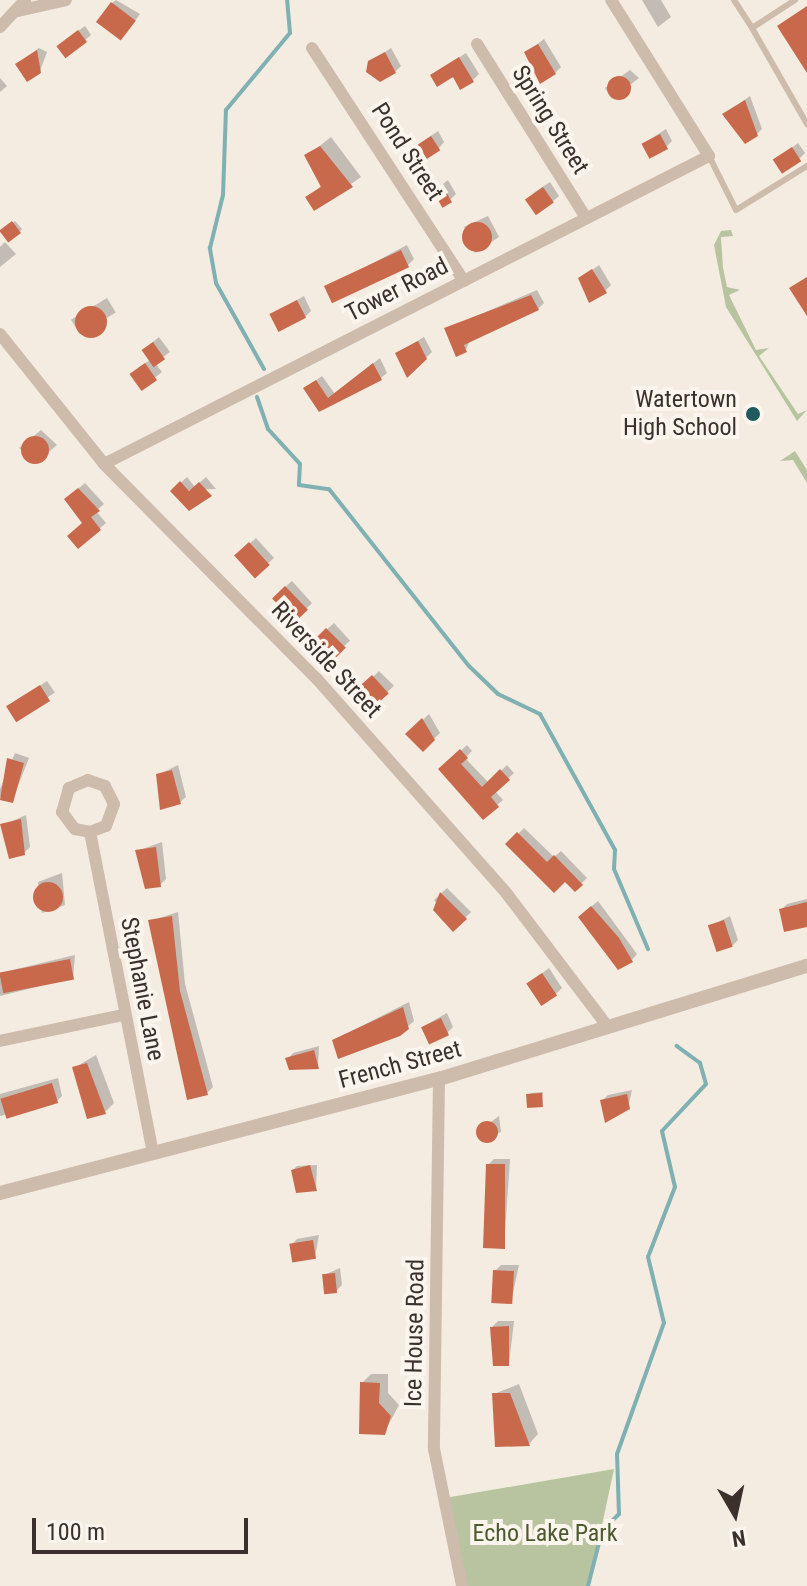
<!DOCTYPE html>
<html>
<head>
<meta charset="utf-8">
<style>
  body { margin:0 }
  #map { position:relative; width:807px; height:1586px; overflow:hidden; background:#f4ebe1; font-family:"Roboto Condensed",sans-serif }
  div>[style] { position:absolute }
  [style*='--x'] { left:calc(var(--x)*1px); top:calc(var(--y)*1px); width:calc(var(--w)*1px); rotate:calc(var(--a)*1deg) }
  .green>* { inset:0; background:#b8c4a0 }
  .shadow>* { inset:0; background:#0003; transform-origin:0 0 }
  .stream>* { height:4px; margin:-2px; padding:0 2px; transform-origin:2px; border-radius:2px; background:#7fb0b2 }
  .building>* { inset:0; background:#c8694b; transform-origin:0 0 }
  .round { border-radius:50% }
  .service>* { height:6px; margin:-3px; padding:0 3px; transform-origin:3px; border-radius:3px; background:#cdbbac }
  .minor>* { height:12px; margin:-6px; padding:0 6px; transform-origin:6px; border-radius:6px; background:#cdbbac }
  .tertiary>* { height:14px; margin:-7px; padding:0 7px; transform-origin:7px; border-radius:7px; background:#cdbbac }
  .dots>* { width:22px; height:22px; translate:-50% -50%; box-sizing:border-box; border:4px solid #fbf5ee; border-radius:50% }
  span { translate:-50% -50%; white-space:nowrap; text-align:center; line-height:1.15; -webkit-text-stroke:8px #fbf5ee; paint-order:stroke }
  .street-label { font-size:24px; color:#3b302b }
  .poi-label { font-size:24px; color:#3b302b }
  .right { translate:-100% -50%; text-align:right }
  .park-label { font-size:24px; color:#4a5a2e }
  .north { position:absolute; left:695px; top:1474px; width:80px; height:80px; -webkit-text-stroke:6px #fbf5ee; paint-order:stroke; rotate:171deg; font-size:22px; font-weight:700; line-height:32px; text-align:center; color:#3b302b }
  .north::after { content:''; display:block; margin:auto; width:28px; height:36px; background:#3b302b; clip-path:polygon(50% 0,100% 100%,50% 72%,0 100%) }
  .scale { position:absolute; left:32px; top:1518px; width:216px; height:36px; box-sizing:border-box; border:4px solid #3b302b; border-top:0; padding-left:10px; font-size:24px; line-height:28px; white-space:nowrap; color:#3b302b; -webkit-text-stroke:6px #fbf5ee; paint-order:stroke }
</style>
</head>
<body>
<div id="map">
  <div class="green">
    <div style="clip-path:polygon(731px 230px,733px 236px,721px 237px,723px 268px,727px 287px,740px 290px,729px 295px,756px 350px,769px 348px,759px 356px,798px 414px,807px 410px,797px 421px,726px 307px,714px 245px,721px 231px)"></div>
    <div style="clip-path:polygon(795px 451px,807px 470px,807px 483px,793px 460px,780px 461px)"></div>
    <div style="clip-path:polygon(614px 1469px,589px 1586px,462px 1586px,439px 1499px)"></div>
  </div>
  <div class="shadow">
    <div style="clip-path:polygon(116px 0,140px 14px,127px 32px,112px 3px)"></div>
    <div style="clip-path:polygon(642px 0,661px 0,671px 17px,658px 27px)"></div>
    <div style="clip-path:polygon(85px 26px,91px 35px,85px 40px,65px 40px)"></div>
    <div style="clip-path:polygon(544px 39px,561px 67px,555px 73px,527px 52px)"></div>
    <div style="clip-path:polygon(39px 48px,47px 52px,40px 71px,17px 64px)"></div>
    <div style="clip-path:polygon(391px 48px,401px 66px,395px 72px,370px 62px)"></div>
    <div style="clip-path:polygon(466px 53px,479px 74px,473px 80px,432px 75px)"></div>
    <div style="clip-path:polygon(630px 70px,639px 78px,612px 99px,605px 88px)"></div>
    <div style="clip-path:polygon(0 78px,7px 86px,0 92px)"></div>
    <div style="clip-path:polygon(750px 96px,762px 129px,757px 134px,725px 114px)"></div>
    <div style="clip-path:polygon(666px 129px,672px 141px,666px 147px,643px 144px)"></div>
    <div style="clip-path:polygon(438px 131px,444px 142px,439px 148px,419px 144px)"></div>
    <div style="clip-path:polygon(331px 137px,361px 177px,315px 209px,308px 197px,322px 185px,307px 156px)"></div>
    <div style="clip-path:polygon(798px 143px,805px 153px,799px 159px,776px 160px)"></div>
    <div style="clip-path:polygon(448px 180px,456px 194px,450px 200px,434px 191px)"></div>
    <div style="clip-path:polygon(550px 182px,559px 196px,553px 201px,532px 194px)"></div>
    <div style="clip-path:polygon(488px 216px,499px 237px,475px 253px,464px 227px)"></div>
    <div style="left:15px;top:221px;width:11px;height:16px;rotate:49deg"></div>
    <div style="clip-path:polygon(5px 242px,16px 254px,0 267px,0 247px)"></div>
    <div style="clip-path:polygon(407px 245px,414px 259px,408px 265px,326px 288px)"></div>
    <div style="clip-path:polygon(599px 265px,611px 285px,605px 291px,580px 279px)"></div>
    <div style="clip-path:polygon(537px 290px,544px 303px,538px 309px,470px 340px,466px 350px,446px 329px)"></div>
    <div style="clip-path:polygon(304px 296px,311px 311px,305px 317px,271px 315px)"></div>
    <div style="left:107px;top:298px;width:17px;height:42px;rotate:59deg"></div>
    <div style="clip-path:polygon(159px 337px,170px 352px,155px 363px,162px 372px,142px 388px,138px 368px,150px 360px,143px 350px)"></div>
    <div style="clip-path:polygon(424px 337px,432px 352px,408px 375px,397px 353px)"></div>
    <div style="clip-path:polygon(380px 358px,387px 373px,381px 378px,320px 410px,312px 383px,322px 376px,335px 394px)"></div>
    <div style="clip-path:polygon(41px 430px,57px 445px,36px 463px,19px 448px)"></div>
    <div style="clip-path:polygon(187px 477px,195px 487px,206px 477px,216px 489px,172px 491px)"></div>
    <div style="clip-path:polygon(85px 483px,104px 504px,96px 511px,106px 523px,78px 547px,85px 522px,72px 494px)"></div>
    <div style="left:256px;top:538px;width:27px;height:26px;rotate:48deg"></div>
    <div style="left:292px;top:581px;width:30px;height:24px;rotate:48deg"></div>
    <div style="left:334px;top:623px;width:24px;height:25px;rotate:48deg"></div>
    <div style="left:379px;top:671px;width:21px;height:23px;rotate:45deg"></div>
    <div style="left:47px;top:681px;width:14px;height:46px;rotate:56deg"></div>
    <div style="clip-path:polygon(429px 714px,440px 733px,423px 749px,408px 734px)"></div>
    <div style="clip-path:polygon(467px 745px,472px 751px,465px 758px,489px 783px,507px 765px,514px 773px,495px 791px,503px 800px,483px 817px,441px 769px)"></div>
    <div style="clip-path:polygon(15px 753px,29px 758px,12px 801px,0 797px,0 789px)"></div>
    <div style="clip-path:polygon(178px 765px,186px 797px,180px 802px,158px 775px)"></div>
    <div style="clip-path:polygon(26px 815px,30px 847px,24px 853px,3px 825px)"></div>
    <div style="clip-path:polygon(524px 828px,554px 857px,561px 851px,587px 878px,575px 889px,508px 844px)"></div>
    <div style="clip-path:polygon(162px 842px,166px 879px,160px 885px,137px 851px)"></div>
    <div style="clip-path:polygon(62px 873px,65px 905px,42px 913px,38px 882px)"></div>
    <div style="clip-path:polygon(447px 888px,471px 912px,454px 929px,434px 900px)"></div>
    <div style="clip-path:polygon(807px 899px,807px 924px,781px 910px,787px 904px)"></div>
    <div style="clip-path:polygon(598px 901px,637px 954px,632px 960px,586px 911px)"></div>
    <div style="clip-path:polygon(178px 912px,185px 984px,213px 1087px,207px 1093px,150px 921px)"></div>
    <div style="clip-path:polygon(730px 916px,738px 940px,732px 946px,711px 926px)"></div>
    <div style="clip-path:polygon(75px 955px,73px 978px,0 996px,0 973px)"></div>
    <div style="clip-path:polygon(549px 968px,562px 988px,556px 994px,528px 984px)"></div>
    <div style="clip-path:polygon(409px 1002px,414px 1021px,407px 1027px,334px 1040px)"></div>
    <div style="clip-path:polygon(447px 1013px,453px 1027px,447px 1033px,424px 1026px)"></div>
    <div style="clip-path:polygon(319px 1046px,318px 1067px,288px 1059px,293px 1053px)"></div>
    <div style="clip-path:polygon(96px 1055px,114px 1103px,105px 1112px,74px 1068px)"></div>
    <div style="clip-path:polygon(58px 1078px,62px 1096px,56px 1102px,0 1116px,0 1094px)"></div>
    <div style="clip-path:polygon(632px 1090px,628px 1108px,602px 1101px,608px 1095px)"></div>
    <div style="clip-path:polygon(543px 1092px,542px 1105px,528px 1096px,531px 1093px)"></div>
    <div style="clip-path:polygon(499px 1116px,501px 1132px,481px 1141px,481px 1129px)"></div>
    <div style="clip-path:polygon(494px 1159px,510px 1159px,504px 1247px,488px 1165px)"></div>
    <div style="clip-path:polygon(317px 1165px,316px 1189px,293px 1170px,297px 1166px)"></div>
    <div style="clip-path:polygon(319px 1235px,315px 1257px,291px 1245px,297px 1239px)"></div>
    <div style="clip-path:polygon(501px 1265px,519px 1265px,511px 1302px,495px 1271px)"></div>
    <div style="clip-path:polygon(340px 1268px,342px 1285px,336px 1291px,324px 1275px)"></div>
    <div style="clip-path:polygon(498px 1321px,514px 1321px,509px 1364px,492px 1327px)"></div>
    <div style="clip-path:polygon(371px 1374px,388px 1374px,388px 1393px,399px 1405px,384px 1433px,362px 1383px)"></div>
    <div style="clip-path:polygon(519px 1384px,538px 1434px,529px 1444px,494px 1394px)"></div>
  </div>
  <div class="stream">
    <div style="--x:264;--y:369;--w:98;--a:-119.2"></div>
    <div style="--x:216;--y:283;--w:36;--a:-100"></div>
    <div style="--x:210;--y:248;--w:55;--a:-76.2"></div>
    <div style="--x:223;--y:195;--w:85;--a:-88"></div>
    <div style="--x:226;--y:110;--w:100;--a:-50.3"></div>
    <div style="--x:290;--y:33;--w:33;--a:-95"></div>
    <div style="--x:257;--y:397;--w:34;--a:71"></div>
    <div style="--x:268;--y:429;--w:47;--a:47.6"></div>
    <div style="--x:300;--y:464;--w:21;--a:93"></div>
    <div style="--x:299;--y:485;--w:30;--a:8"></div>
    <div style="--x:329;--y:489;--w:226;--a:51.7"></div>
    <div style="--x:469;--y:666;--w:40;--a:44"></div>
    <div style="--x:498;--y:694;--w:47;--a:25.5"></div>
    <div style="--x:540;--y:714;--w:155;--a:61.1"></div>
    <div style="--x:615;--y:850;--w:19;--a:93"></div>
    <div style="--x:614;--y:869;--w:87;--a:67"></div>
    <div style="--x:588;--y:1586;--w:57;--a:-75.7"></div>
    <div style="--x:602;--y:1531;--w:24;--a:-45"></div>
    <div style="--x:619;--y:1514;--w:60;--a:-91.9"></div>
    <div style="--x:617;--y:1454;--w:139;--a:-70.3"></div>
    <div style="--x:664;--y:1323;--w:68;--a:-103.6"></div>
    <div style="--x:648;--y:1257;--w:75;--a:-68.9"></div>
    <div style="--x:675;--y:1187;--w:57;--a:-103.1"></div>
    <div style="--x:662;--y:1131;--w:64;--a:-46.9"></div>
    <div style="--x:706;--y:1084;--w:22;--a:-106"></div>
    <div style="--x:700;--y:1063;--w:29;--a:-144"></div>
  </div>
  <div class="building">
    <div style="left:111px;top:2px;width:31px;height:25px;rotate:37deg"></div>
    <div style="clip-path:polygon(807px 6px,807px 73px,777px 26px)"></div>
    <div style="left:78px;top:30px;width:15px;height:27px;rotate:53deg"></div>
    <div style="clip-path:polygon(538px 44px,556px 74px,540px 84px,524px 52px)"></div>
    <div style="clip-path:polygon(37px 50px,41px 73px,27px 82px,15px 64px)"></div>
    <div style="clip-path:polygon(385px 52px,396px 73px,380px 82px,366px 72px,368px 61px)"></div>
    <div style="clip-path:polygon(459px 57px,474px 82px,460px 90px,453px 77px,437px 87px,430px 75px)"></div>
    <div class="round" style="left:607px;top:76px;width:24px;height:24px"></div>
    <div style="clip-path:polygon(745px 100px,758px 136px,745px 144px,722px 114px)"></div>
    <div style="left:660px;top:134px;width:17px;height:21px;rotate:62deg"></div>
    <div style="left:431px;top:136px;width:17px;height:16px;rotate:57deg"></div>
    <div style="clip-path:polygon(320px 146px,353px 187px,314px 211px,305px 197px,321px 187px,304px 155px)"></div>
    <div style="left:792px;top:147px;width:17px;height:23px;rotate:57deg"></div>
    <div style="left:442px;top:185px;width:20px;height:11px;rotate:60deg"></div>
    <div style="left:543px;top:187px;width:19px;height:22px;rotate:55deg"></div>
    <div style="left:12px;top:221px;width:15px;height:16px;rotate:53deg"></div>
    <div class="round" style="left:462px;top:222px;width:30px;height:30px"></div>
    <div style="left:401px;top:250px;width:19px;height:85px;rotate:65deg"></div>
    <div style="clip-path:polygon(592px 269px,607px 293px,589px 303px,578px 278px)"></div>
    <div style="clip-path:polygon(807px 277px,807px 316px,789px 288px)"></div>
    <div style="clip-path:polygon(531px 295px,539px 310px,464px 345px,467px 352px,456px 357px,444px 328px)"></div>
    <div style="left:297px;top:300px;width:20px;height:31px;rotate:63deg"></div>
    <div class="round" style="left:75px;top:306px;width:32px;height:32px"></div>
    <div style="clip-path:polygon(418px 341px,427px 359px,407px 378px,395px 353px)"></div>
    <div style="left:153px;top:342px;width:21px;height:14px;rotate:55deg"></div>
    <div style="left:145px;top:363px;width:21px;height:19px;rotate:55deg"></div>
    <div style="clip-path:polygon(373px 363px,382px 380px,319px 412px,303px 388px,316px 380px,328px 398px)"></div>
    <div class="round" style="left:21px;top:436px;width:28px;height:28px"></div>
    <div style="clip-path:polygon(180px 481px,189px 491px,199px 482px,212px 496px,189px 511px,170px 491px)"></div>
    <div style="clip-path:polygon(78px 488px,100px 511px,91px 517px,101px 530px,78px 549px,67px 536px,82px 523px,64px 499px)"></div>
    <div style="left:249px;top:542px;width:31px;height:20px;rotate:48deg"></div>
    <div style="left:285px;top:586px;width:33px;height:18px;rotate:46deg"></div>
    <div style="left:326px;top:628px;width:28px;height:18px;rotate:45deg"></div>
    <div style="left:372px;top:675px;width:25px;height:18px;rotate:48deg"></div>
    <div style="left:40px;top:685px;width:19px;height:40px;rotate:58deg"></div>
    <div style="clip-path:polygon(422px 718px,435px 740px,423px 752px,405px 734px)"></div>
    <div style="clip-path:polygon(460px 749px,468px 758px,461px 764px,482px 787px,500px 769px,510px 780px,491px 797px,499px 807px,483px 820px,438px 769px)"></div>
    <div style="clip-path:polygon(7px 758px,24px 763px,13px 803px,0 800px)"></div>
    <div style="clip-path:polygon(172px 770px,181px 804px,160px 810px,156px 774px)"></div>
    <div style="clip-path:polygon(21px 819px,25px 855px,9px 859px,0 824px)"></div>
    <div style="clip-path:polygon(517px 832px,547px 862px,554px 855px,583px 885px,575px 892px,565px 882px,554px 893px,505px 844px)"></div>
    <div style="clip-path:polygon(156px 847px,161px 887px,145px 889px,135px 850px)"></div>
    <div class="round" style="left:33px;top:882px;width:30px;height:30px"></div>
    <div style="clip-path:polygon(440px 892px,467px 919px,453px 932px,433px 910px)"></div>
    <div style="clip-path:polygon(807px 902px,807px 927px,784px 932px,779px 909px)"></div>
    <div style="clip-path:polygon(591px 906px,619px 938px,633px 962px,618px 970px,578px 917px)"></div>
    <div style="clip-path:polygon(172px 916px,180px 991px,208px 1095px,187px 1100px,148px 920px)"></div>
    <div style="left:724px;top:920px;width:28px;height:17px;rotate:72deg"></div>
    <div style="left:70px;top:959px;width:21px;height:72px;rotate:79deg"></div>
    <div style="left:542px;top:973px;width:27px;height:19px;rotate:56deg"></div>
    <div style="clip-path:polygon(403px 1007px,409px 1029px,400px 1036px,338px 1059px,332px 1040px)"></div>
    <div style="left:441px;top:1018px;width:19px;height:22px;rotate:65deg"></div>
    <div style="clip-path:polygon(314px 1050px,319px 1069px,289px 1070px,285px 1058px)"></div>
    <div style="clip-path:polygon(87px 1063px,106px 1114px,87px 1119px,72px 1067px)"></div>
    <div style="left:52px;top:1083px;width:21px;height:54px;rotate:73deg"></div>
    <div style="left:542px;top:1093px;width:14px;height:16px;rotate:86deg"></div>
    <div style="clip-path:polygon(627px 1094px,630px 1109px,605px 1123px,600px 1100px)"></div>
    <div class="round" style="left:476px;top:1121px;width:22px;height:22px"></div>
    <div style="clip-path:polygon(486px 1164px,505px 1164px,505px 1249px,483px 1248px)"></div>
    <div style="clip-path:polygon(310px 1165px,317px 1191px,296px 1193px,291px 1170px)"></div>
    <div style="left:313px;top:1240px;width:19px;height:24px;rotate:81deg"></div>
    <div style="left:493px;top:1270px;width:21px;height:33px;rotate:3deg"></div>
    <div style="left:335px;top:1273px;width:20px;height:13px;rotate:84deg"></div>
    <div style="clip-path:polygon(509px 1326px,509px 1366px,493px 1366px,490px 1327px)"></div>
    <div style="clip-path:polygon(360px 1382px,380px 1383px,379px 1403px,391px 1416px,385px 1435px,359px 1434px)"></div>
    <div style="clip-path:polygon(492px 1393px,510px 1393px,530px 1446px,495px 1447px)"></div>
  </div>
  <div class="service">
    <div style="--x:734;--y:0;--w:33;--a:57"></div>
    <div style="--x:795;--y:0;--w:51;--a:146.9"></div>
    <div style="--x:752;--y:28;--w:111;--a:60.2"></div>
    <div style="--x:709;--y:156;--w:60;--a:63.4"></div>
    <div style="--x:736;--y:210;--w:84;--a:-31.8"></div>
  </div>
  <div class="minor">
    <div style="--x:18;--y:11;--w:49;--a:-12.9"></div>
    <div style="--x:0;--y:27;--w:37;--a:-47"></div>
    <div style="--x:477;--y:44;--w:205;--a:57.9"></div>
    <div style="--x:312;--y:48;--w:278;--a:56.9"></div>
    <div style="--x:0;--y:334;--w:166;--a:51.3"></div>
    <div style="--x:104;--y:464;--w:303;--a:45.3"></div>
    <div style="--x:317;--y:679;--w:287;--a:48.5"></div>
    <div style="--x:507;--y:894;--w:167;--a:52.8"></div>
    <div style="--x:104;--y:464;--w:679;--a:-26.98"></div>
    <div style="--x:709;--y:156;--w:184;--a:-122.1"></div>
    <div style="--x:90;--y:832;--w:17;--a:-21"></div>
    <div style="--x:106;--y:826;--w:23;--a:-70"></div>
    <div style="--x:114;--y:804;--w:20;--a:-117"></div>
    <div style="--x:105;--y:786;--w:18;--a:-161"></div>
    <div style="--x:88;--y:780;--w:21;--a:157"></div>
    <div style="--x:69;--y:788;--w:25;--a:106"></div>
    <div style="--x:62;--y:812;--w:21;--a:53"></div>
    <div style="--x:75;--y:829;--w:15;--a:11"></div>
    <div style="--x:90;--y:832;--w:328;--a:78.9"></div>
    <div style="--x:0;--y:1041;--w:125;--a:-12"></div>
    <div style="--x:439;--y:1079;--w:370;--a:90.8"></div>
    <div style="--x:434;--y:1449;--w:140;--a:78.4"></div>
  </div>
  <div class="tertiary">
    <div style="--x:0;--y:1193;--w:454;--a:-14.6"></div>
    <div style="--x:439;--y:1079;--w:385;--a:-17.1"></div>
  </div>
  <div class="dots">
    <div style="left:753px;top:414px;background:#1f5a5e"></div>
  </div>
  <div class="street-label">
    <span style="left:550px;top:120px;rotate:58deg">Spring Street</span>
    <span style="left:407px;top:152px;rotate:57deg">Pond Street</span>
    <span style="left:397px;top:290px;rotate:-27deg">Tower Road</span>
    <span style="left:326px;top:660px;rotate:47deg">Riverside Street</span>
    <span style="left:142px;top:989px;rotate:79deg">Stephanie Lane</span>
    <span style="left:400px;top:1065px;rotate:-15deg">French Street</span>
    <span style="left:415px;top:1333px;rotate:-89deg">Ice House Road</span>
  </div>
  <div class="poi-label">
    <span class="right" style="left:737px;top:414px">Watertown<br>High School</span>
  </div>
  <div class="park-label">
    <span style="left:545px;top:1534px">Echo Lake Park</span>
  </div>
  <div class="north">N</div>
  <div class="scale">100 m</div>
</div>
</body>
</html>
